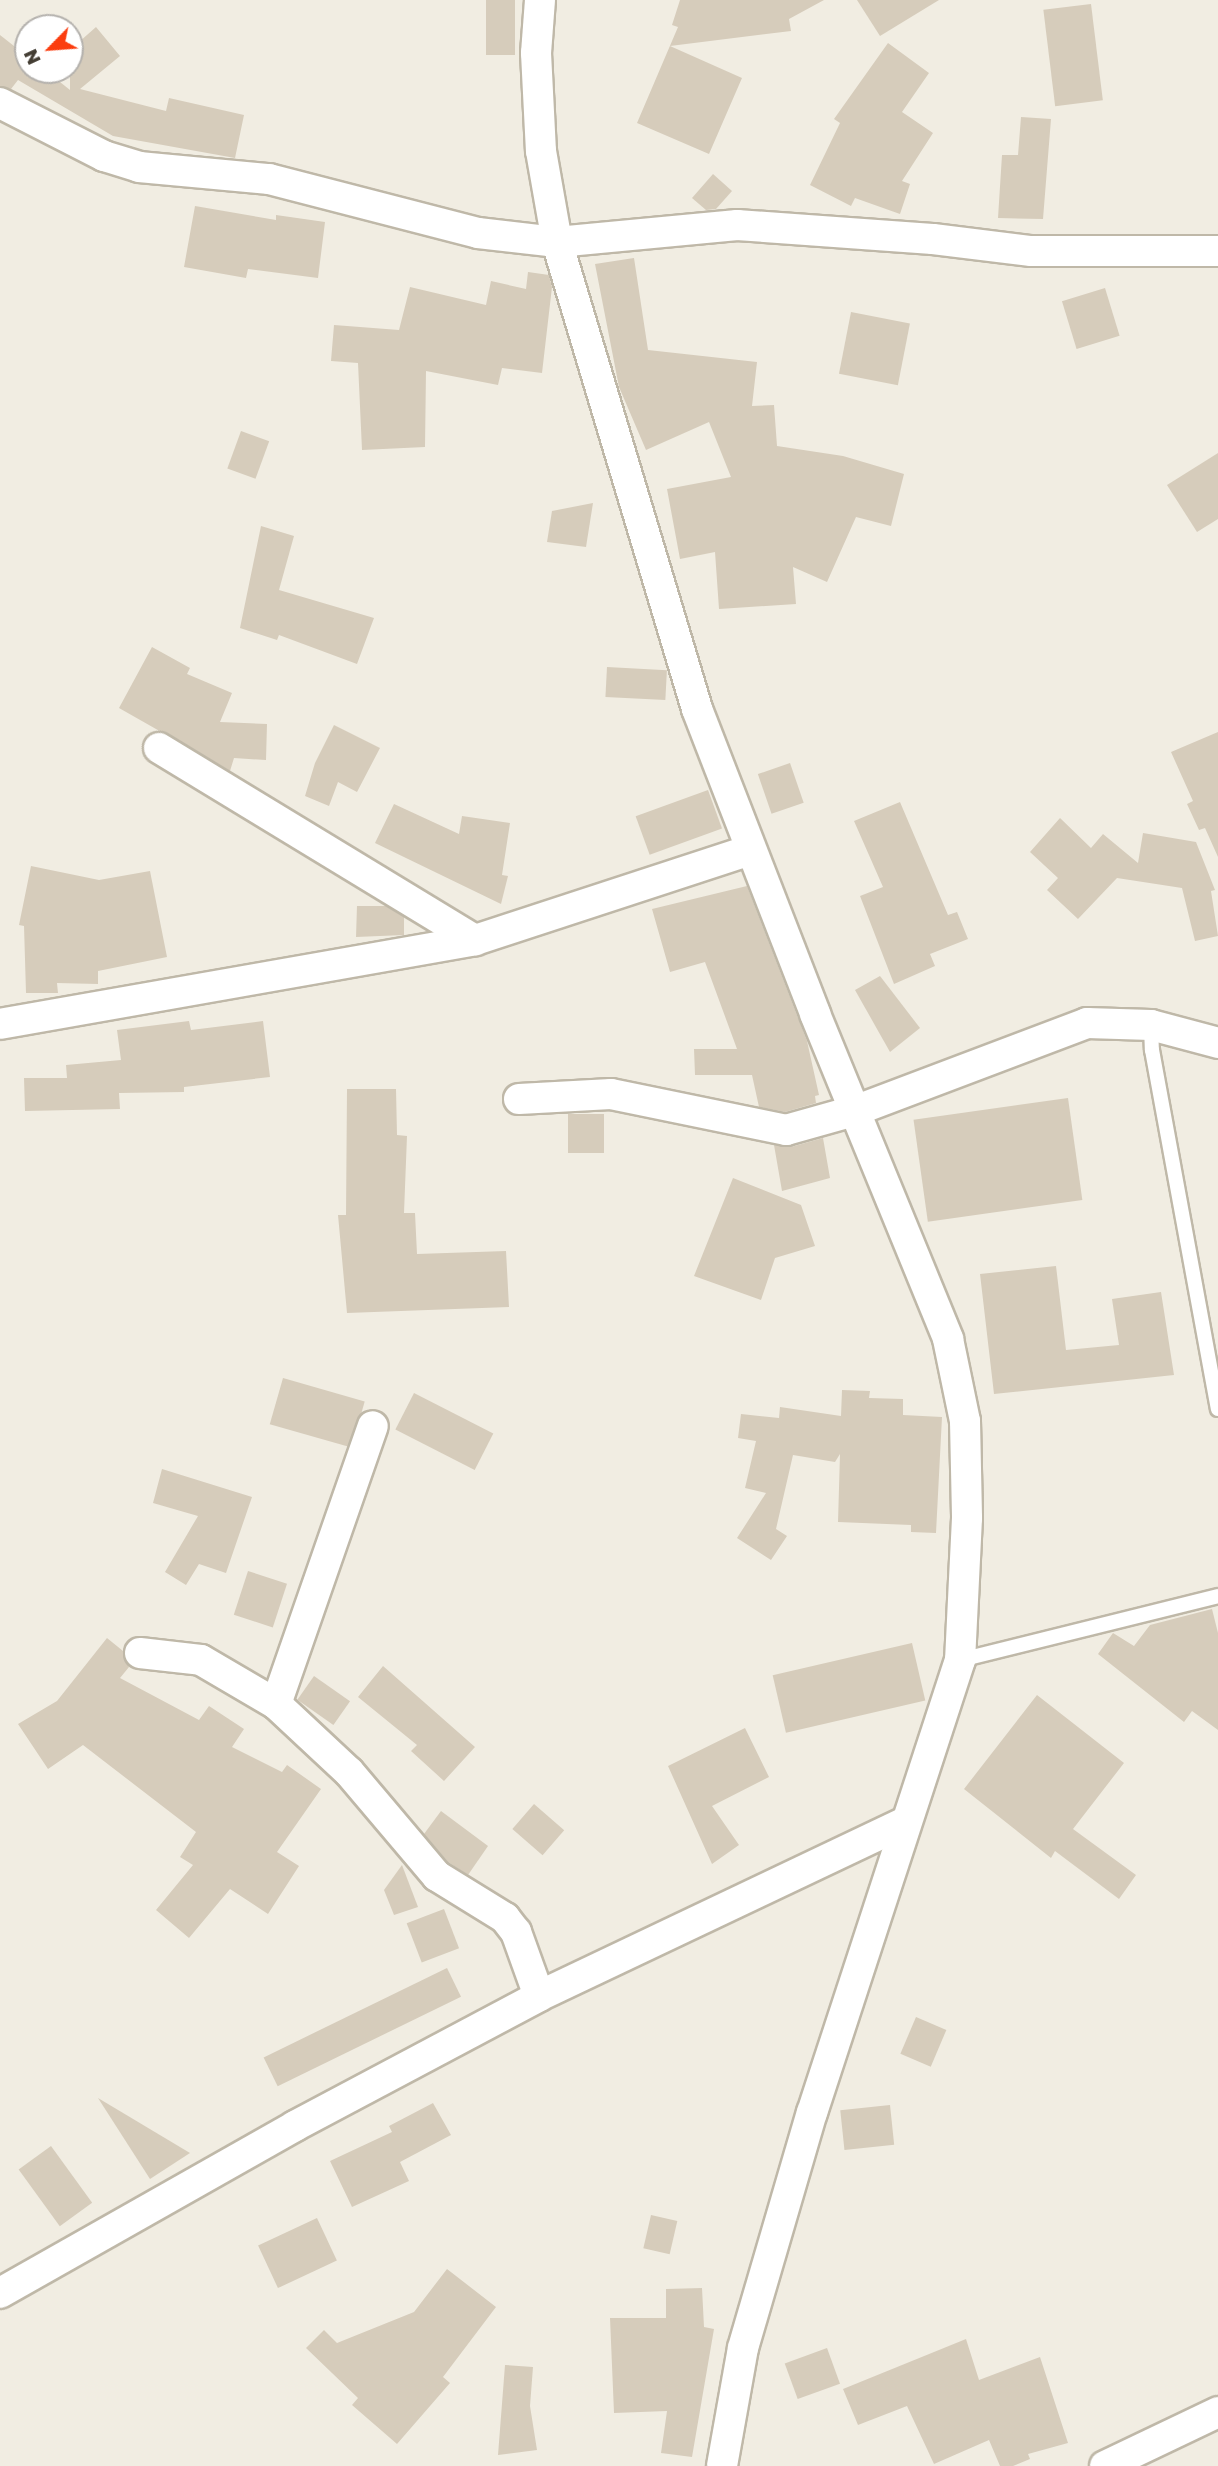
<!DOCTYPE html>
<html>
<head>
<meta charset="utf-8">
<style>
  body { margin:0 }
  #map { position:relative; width:1218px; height:2466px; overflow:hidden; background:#f1ede2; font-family:"Golos Text",sans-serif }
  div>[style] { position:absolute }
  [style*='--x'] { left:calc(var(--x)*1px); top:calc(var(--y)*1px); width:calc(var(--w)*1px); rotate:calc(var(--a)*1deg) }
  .building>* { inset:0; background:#d6ccbb; transform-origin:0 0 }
  .roads { filter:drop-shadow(2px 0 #bfb8a8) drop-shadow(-2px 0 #bfb8a8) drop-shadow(0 2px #bfb8a8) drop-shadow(0 -2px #bfb8a8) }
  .service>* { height:14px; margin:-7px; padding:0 7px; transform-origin:7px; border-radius:7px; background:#fff }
  .minor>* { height:30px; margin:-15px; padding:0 15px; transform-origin:15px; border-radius:15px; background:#fff }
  span { translate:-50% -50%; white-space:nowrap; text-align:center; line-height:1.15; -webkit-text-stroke:5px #fff; paint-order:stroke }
  .north { position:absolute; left:14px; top:14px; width:70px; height:70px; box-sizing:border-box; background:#fff; border:2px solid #b4b1ad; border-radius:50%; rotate:245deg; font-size:19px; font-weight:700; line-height:28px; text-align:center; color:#433d33 }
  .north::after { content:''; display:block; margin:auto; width:24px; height:32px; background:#fb3d0f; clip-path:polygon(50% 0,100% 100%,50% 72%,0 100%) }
</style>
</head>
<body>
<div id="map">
  <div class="building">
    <div style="left:486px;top:0;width:29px;height:55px"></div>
    <div style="clip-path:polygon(680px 0,824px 0,789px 19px,791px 31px,670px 46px,742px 78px,709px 154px,637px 123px,678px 27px,672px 25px)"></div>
    <div style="clip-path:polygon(857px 0,939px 0,880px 36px)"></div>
    <div style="left:1091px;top:4px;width:97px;height:48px;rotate:83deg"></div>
    <div style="clip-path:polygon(96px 27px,120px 56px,80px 89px,166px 111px,169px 98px,244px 115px,235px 158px,113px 136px,18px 80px,11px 89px,0 86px,0 35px,28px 57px,28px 70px,45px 70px,70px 90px,70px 50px)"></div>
    <div style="clip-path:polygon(888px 43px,929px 73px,902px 112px,933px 133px,902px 181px,910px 184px,900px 214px,855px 198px,851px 206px,810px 185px,840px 123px,834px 119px)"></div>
    <div style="clip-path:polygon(1021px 117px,1051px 119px,1043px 219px,998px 218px,1002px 155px,1018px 155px)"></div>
    <div style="clip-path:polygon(713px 174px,732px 191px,716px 209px,706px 210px,692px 198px)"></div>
    <div style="clip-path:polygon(195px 206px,276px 220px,276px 215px,325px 222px,318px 278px,248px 269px,246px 278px,184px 267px)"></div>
    <div style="clip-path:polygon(634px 258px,648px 350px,757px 362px,752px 406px,774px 405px,777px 446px,843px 456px,904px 474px,891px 526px,856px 517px,827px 582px,793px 567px,796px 604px,719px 609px,715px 552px,680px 559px,667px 489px,731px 477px,709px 422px,646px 450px,619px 387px,595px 264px)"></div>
    <div style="clip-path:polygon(528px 272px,549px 275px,552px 287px,542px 373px,502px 368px,498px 385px,426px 371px,425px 447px,362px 450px,358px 363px,331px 361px,334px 325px,399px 330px,410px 287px,486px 305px,491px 281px,526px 289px)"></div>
    <div style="left:1105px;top:288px;width:50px;height:45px;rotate:73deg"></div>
    <div style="left:851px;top:312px;width:60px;height:63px;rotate:11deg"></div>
    <div style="left:241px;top:431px;width:30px;height:40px;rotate:20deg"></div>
    <div style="clip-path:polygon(1218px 453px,1218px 519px,1197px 532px,1167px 485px)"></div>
    <div style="clip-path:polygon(593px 503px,586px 547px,547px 542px,552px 511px)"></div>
    <div style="clip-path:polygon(261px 526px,294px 536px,279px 590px,374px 618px,357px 664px,279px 635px,277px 640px,240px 628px)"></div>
    <div style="clip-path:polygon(152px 647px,190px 668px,187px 674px,232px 693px,220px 722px,267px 724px,266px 760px,234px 758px,230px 771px,119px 708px)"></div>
    <div style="left:607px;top:667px;width:60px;height:30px;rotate:3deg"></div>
    <div style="clip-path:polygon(334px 725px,380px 748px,357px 792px,338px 782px,329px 806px,305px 796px,315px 763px)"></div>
    <div style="clip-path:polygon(1218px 732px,1218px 857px,1205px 828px,1199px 830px,1187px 804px,1193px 801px,1171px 752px)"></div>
    <div style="left:790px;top:763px;width:42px;height:34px;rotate:71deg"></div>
    <div style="left:708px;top:790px;width:41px;height:77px;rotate:70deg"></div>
    <div style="clip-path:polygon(900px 802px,948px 915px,957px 912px,968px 939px,930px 954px,935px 966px,894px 984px,860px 896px,883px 887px,854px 821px)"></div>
    <div style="clip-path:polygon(394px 804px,459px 834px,462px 816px,510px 823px,502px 875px,508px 876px,501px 904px,375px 843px)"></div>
    <div style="clip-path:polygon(1060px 818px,1091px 848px,1103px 834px,1138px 863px,1143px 833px,1196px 842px,1215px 890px,1211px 891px,1218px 936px,1195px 941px,1182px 888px,1117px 878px,1078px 919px,1047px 890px,1058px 878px,1030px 852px)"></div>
    <div style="clip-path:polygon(31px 866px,99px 880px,150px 871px,167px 957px,98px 971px,98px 984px,57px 983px,58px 993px,26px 993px,24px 926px,19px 925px)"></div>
    <div style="clip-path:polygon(747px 886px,807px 1041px,819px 1095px,815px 1096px,816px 1103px,785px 1112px,759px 1107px,752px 1075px,695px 1075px,694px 1049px,737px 1049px,705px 962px,670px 972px,652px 909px)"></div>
    <div style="clip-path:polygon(357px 906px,386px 906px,404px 917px,404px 935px,356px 937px)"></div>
    <div style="clip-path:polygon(880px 976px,920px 1028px,890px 1052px,855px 990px)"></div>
    <div style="clip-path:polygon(189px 1021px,191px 1030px,263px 1021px,270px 1077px,184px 1087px,184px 1092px,119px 1093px,120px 1109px,25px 1111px,24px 1078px,67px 1078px,66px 1065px,121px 1060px,117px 1030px)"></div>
    <div style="clip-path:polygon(347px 1089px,396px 1089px,397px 1135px,407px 1136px,404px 1213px,415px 1213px,417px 1254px,506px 1251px,509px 1307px,347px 1313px,338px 1215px,346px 1215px)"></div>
    <div style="left:1068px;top:1098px;width:103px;height:156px;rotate:82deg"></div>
    <div style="left:568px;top:1114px;width:36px;height:39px"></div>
    <div style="clip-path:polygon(823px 1138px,830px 1178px,782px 1191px,774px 1145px,791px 1147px)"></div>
    <div style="clip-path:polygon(733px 1178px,801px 1205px,815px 1246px,775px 1258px,761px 1300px,694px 1276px)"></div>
    <div style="clip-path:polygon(1056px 1266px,1066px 1350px,1119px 1345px,1112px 1299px,1161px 1292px,1174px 1375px,994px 1394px,980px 1274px)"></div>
    <div style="left:283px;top:1378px;width:85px;height:48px;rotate:16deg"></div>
    <div style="clip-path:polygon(842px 1390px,870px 1391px,869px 1398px,903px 1399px,903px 1415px,942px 1417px,936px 1533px,911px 1532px,911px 1525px,838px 1522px,840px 1454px,835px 1462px,793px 1455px,776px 1529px,787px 1536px,771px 1560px,737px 1538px,766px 1493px,745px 1488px,756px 1441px,738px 1438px,741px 1414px,779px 1418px,780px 1407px,841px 1416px)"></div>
    <div style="left:414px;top:1393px;width:89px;height:41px;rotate:27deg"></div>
    <div style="clip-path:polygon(162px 1469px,252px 1497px,226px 1573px,199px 1564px,186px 1585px,165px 1572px,198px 1516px,153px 1503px)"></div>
    <div style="left:248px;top:1571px;width:41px;height:46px;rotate:18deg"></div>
    <div style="clip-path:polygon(1212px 1609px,1218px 1633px,1218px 1730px,1192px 1711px,1184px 1722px,1098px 1654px,1113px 1633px,1134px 1646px,1150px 1625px)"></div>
    <div style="clip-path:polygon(107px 1638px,123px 1651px,129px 1667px,120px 1678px,199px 1720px,209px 1706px,244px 1729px,232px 1747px,282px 1772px,287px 1765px,321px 1789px,277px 1852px,299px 1866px,268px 1914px,230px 1889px,189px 1938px,156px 1910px,193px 1865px,180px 1857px,196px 1832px,83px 1745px,48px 1769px,18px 1724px,57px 1701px)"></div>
    <div style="left:912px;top:1643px;width:59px;height:143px;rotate:77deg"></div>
    <div style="clip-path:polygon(383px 1666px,475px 1747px,444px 1781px,411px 1751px,417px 1745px,358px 1697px)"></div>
    <div style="left:314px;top:1676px;width:44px;height:29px;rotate:35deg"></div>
    <div style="clip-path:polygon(1037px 1695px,1124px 1763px,1073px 1829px,1136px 1875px,1119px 1899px,1055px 1851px,1051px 1858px,964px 1789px)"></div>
    <div style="clip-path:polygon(745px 1728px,769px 1777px,712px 1806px,739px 1845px,712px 1864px,668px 1766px)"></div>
    <div style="left:534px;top:1804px;width:40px;height:33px;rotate:41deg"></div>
    <div style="clip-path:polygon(441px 1811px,488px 1846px,468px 1875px,448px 1862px,424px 1834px)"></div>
    <div style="clip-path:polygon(402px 1865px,418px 1907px,394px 1915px,384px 1890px)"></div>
    <div style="left:444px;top:1909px;width:42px;height:40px;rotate:69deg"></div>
    <div style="left:447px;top:1968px;width:32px;height:204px;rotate:64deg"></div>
    <div style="left:916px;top:2017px;width:33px;height:40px;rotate:23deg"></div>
    <div style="clip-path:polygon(98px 2098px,190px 2153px,150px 2179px)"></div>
    <div style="clip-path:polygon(433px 2103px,451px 2135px,400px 2162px,409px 2181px,352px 2207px,330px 2161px,392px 2132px,389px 2126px)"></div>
    <div style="left:890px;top:2105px;width:40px;height:50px;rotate:84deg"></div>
    <div style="left:51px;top:2146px;width:70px;height:40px;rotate:54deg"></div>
    <div style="left:651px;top:2215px;width:27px;height:34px;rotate:13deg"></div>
    <div style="left:317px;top:2218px;width:47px;height:65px;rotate:65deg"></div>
    <div style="clip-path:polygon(447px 2269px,496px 2307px,443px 2377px,450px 2383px,397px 2444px,352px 2405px,358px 2398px,306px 2348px,324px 2330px,337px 2343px,414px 2312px)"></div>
    <div style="clip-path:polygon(702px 2288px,704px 2327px,714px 2329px,692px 2457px,661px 2453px,667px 2411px,614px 2413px,610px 2318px,666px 2318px,666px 2289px)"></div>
    <div style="clip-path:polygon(966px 2339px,979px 2380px,1040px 2357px,1068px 2443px,1028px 2454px,1030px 2459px,1013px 2466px,1000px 2466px,989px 2440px,934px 2464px,907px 2406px,858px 2425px,843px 2389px)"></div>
    <div style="left:827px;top:2348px;width:38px;height:45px;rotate:70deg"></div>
    <div style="clip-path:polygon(505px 2365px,533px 2367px,530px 2406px,537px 2450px,498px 2455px)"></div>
  </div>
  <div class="roads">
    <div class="service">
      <div style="--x:1151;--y:1025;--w:25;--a:88"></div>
      <div style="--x:1152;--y:1050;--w:365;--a:79.6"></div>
      <div style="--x:960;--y:1660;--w:266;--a:-13.9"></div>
    </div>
    <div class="minor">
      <div style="--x:540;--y:0;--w:53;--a:94.3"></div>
      <div style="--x:536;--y:53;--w:98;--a:87.1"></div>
      <div style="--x:541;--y:151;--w:92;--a:80"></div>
      <div style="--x:557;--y:242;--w:488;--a:73.3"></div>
      <div style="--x:697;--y:709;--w:327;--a:68.8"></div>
      <div style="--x:815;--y:1014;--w:351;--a:67.7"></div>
      <div style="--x:948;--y:1339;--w:84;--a:78.3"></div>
      <div style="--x:965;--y:1421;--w:97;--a:88.8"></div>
      <div style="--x:967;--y:1518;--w:142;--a:92.8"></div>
      <div style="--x:960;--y:1660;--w:476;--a:108.1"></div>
      <div style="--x:812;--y:2112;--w:246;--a:106.3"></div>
      <div style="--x:743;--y:2348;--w:120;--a:100.1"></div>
      <div style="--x:0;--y:103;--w:117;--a:27"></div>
      <div style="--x:104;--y:156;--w:37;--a:17"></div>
      <div style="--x:139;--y:167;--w:131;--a:5.3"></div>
      <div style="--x:269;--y:179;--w:216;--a:14.5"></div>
      <div style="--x:478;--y:233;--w:80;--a:6.5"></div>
      <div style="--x:557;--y:242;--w:181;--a:-5.4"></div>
      <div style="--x:737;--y:225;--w:196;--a:4.1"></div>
      <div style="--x:933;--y:239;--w:99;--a:7"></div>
      <div style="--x:1031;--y:251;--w:187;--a:0"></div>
      <div style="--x:159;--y:748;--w:370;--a:31.3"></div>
      <div style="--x:0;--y:1024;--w:482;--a:-10"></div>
      <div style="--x:475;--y:940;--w:290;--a:-18.1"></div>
      <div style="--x:519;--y:1099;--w:92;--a:-3.1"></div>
      <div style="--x:611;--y:1094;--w:179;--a:11.6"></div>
      <div style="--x:786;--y:1130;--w:74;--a:-15.7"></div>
      <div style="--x:857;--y:1110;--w:246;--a:-20.7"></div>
      <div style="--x:1087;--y:1023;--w:64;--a:1.8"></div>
      <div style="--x:1151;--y:1025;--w:69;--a:15"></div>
      <div style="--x:140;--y:1653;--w:61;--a:6.5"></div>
      <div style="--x:201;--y:1660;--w:87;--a:30.4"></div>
      <div style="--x:276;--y:1704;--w:100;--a:43"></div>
      <div style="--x:349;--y:1772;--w:136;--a:49.8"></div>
      <div style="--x:437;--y:1876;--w:80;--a:31.7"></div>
      <div style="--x:505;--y:1918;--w:18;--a:52"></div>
      <div style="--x:516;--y:1932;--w:68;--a:70.2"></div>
      <div style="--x:276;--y:1704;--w:294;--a:-70.8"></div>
      <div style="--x:0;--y:2293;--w:339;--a:-29.5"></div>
      <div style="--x:295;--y:2126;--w:276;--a:-28"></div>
      <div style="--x:539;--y:1996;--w:405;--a:-25.4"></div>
      <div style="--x:1105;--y:2466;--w:125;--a:-25.5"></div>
    </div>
  </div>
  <div class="north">N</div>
</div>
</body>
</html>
